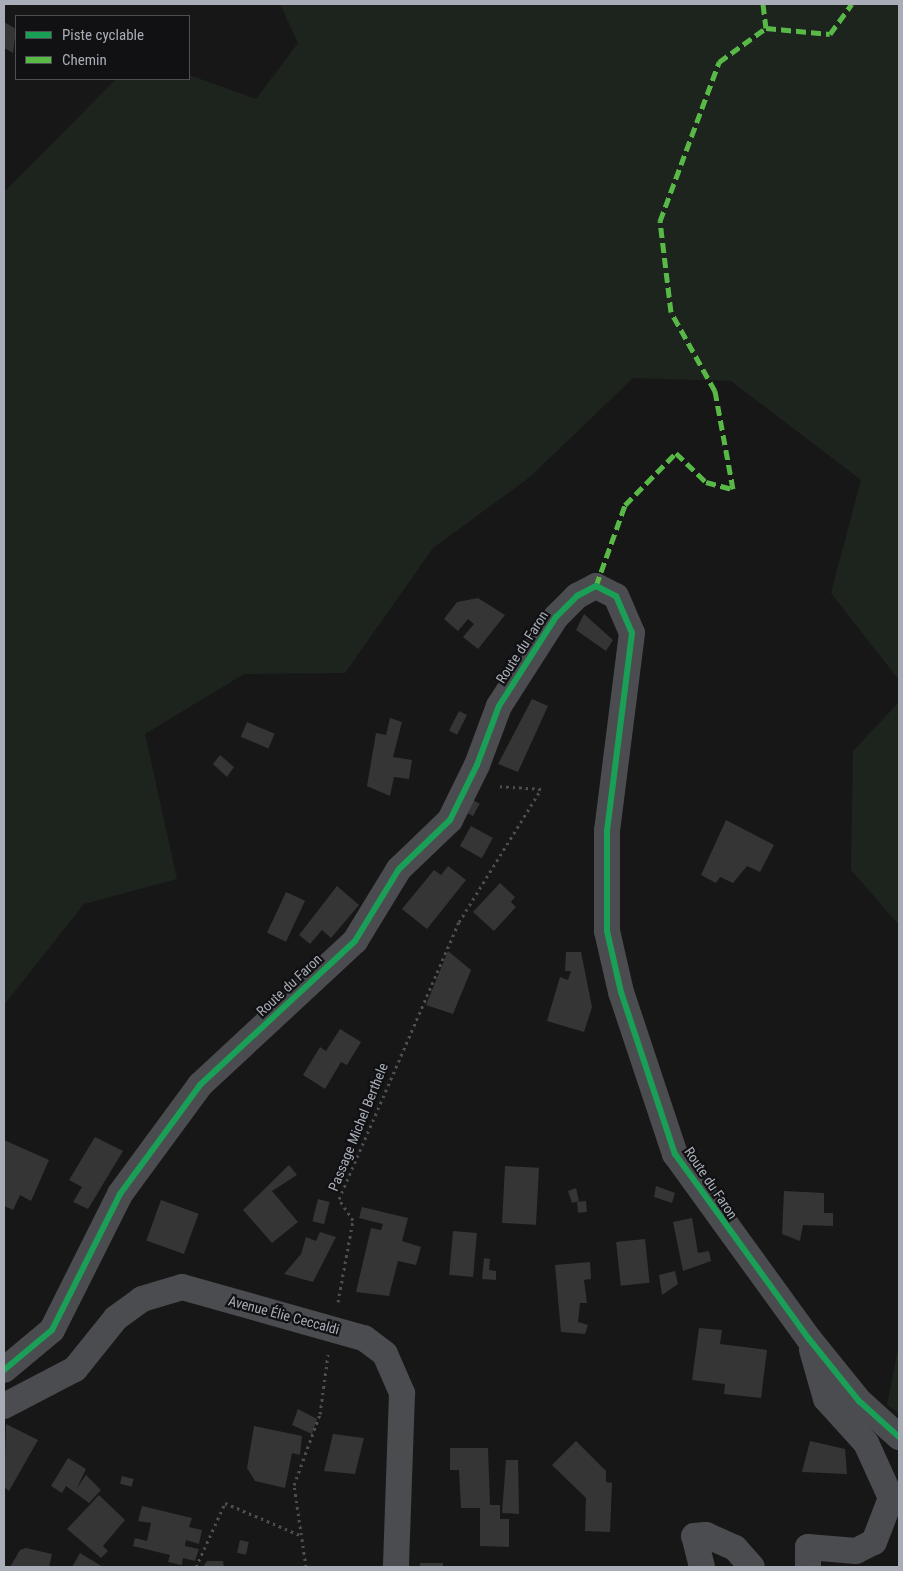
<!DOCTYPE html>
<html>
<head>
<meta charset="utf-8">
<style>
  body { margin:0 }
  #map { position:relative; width:903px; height:1571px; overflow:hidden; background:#171717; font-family:"Roboto Condensed",sans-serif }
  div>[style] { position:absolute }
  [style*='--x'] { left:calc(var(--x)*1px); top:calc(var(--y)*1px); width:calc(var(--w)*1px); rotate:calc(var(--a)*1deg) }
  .green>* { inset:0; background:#1d241e }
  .building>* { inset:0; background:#353536; transform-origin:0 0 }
  .path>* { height:3px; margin-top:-1.5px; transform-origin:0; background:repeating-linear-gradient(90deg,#4d4e52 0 2.5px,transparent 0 6.5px) }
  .minor>* { height:26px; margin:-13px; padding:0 13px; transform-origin:13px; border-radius:13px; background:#4b4c50 }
  .minor-bridge>* { height:26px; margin:-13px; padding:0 13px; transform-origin:13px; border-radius:13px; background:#4b4c50 }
  .quiet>* { height:5px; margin-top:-2.5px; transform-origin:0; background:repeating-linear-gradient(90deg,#58b947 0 10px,transparent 0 15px) }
  .cycleway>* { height:6px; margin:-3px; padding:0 3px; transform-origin:3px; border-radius:3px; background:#1a9f57 }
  span { translate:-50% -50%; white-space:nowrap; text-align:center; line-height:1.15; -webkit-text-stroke:4.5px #111113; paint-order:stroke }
  .street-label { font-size:14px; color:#a8adb8 }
  .frame { position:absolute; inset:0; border:5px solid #a8adb8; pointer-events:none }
  .legend { position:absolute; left:15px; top:15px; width:175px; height:65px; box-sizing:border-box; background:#111113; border:1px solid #4d4f55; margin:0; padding:6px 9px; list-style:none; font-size:15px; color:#a8adb8 }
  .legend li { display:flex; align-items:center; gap:10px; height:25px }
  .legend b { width:25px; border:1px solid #4d4f55 }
</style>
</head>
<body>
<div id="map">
  <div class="green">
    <div style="clip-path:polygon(280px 4px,899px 4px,899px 680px,831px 593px,861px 480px,731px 381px,633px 378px,530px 477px,433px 548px,345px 673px,244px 674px,145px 734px,177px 879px,84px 904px,4px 1005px,4px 192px,116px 79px,189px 79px,189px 75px,256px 99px,298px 43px)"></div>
    <div style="clip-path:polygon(899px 702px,899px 925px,851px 870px,853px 751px)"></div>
    <div style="clip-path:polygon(899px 1343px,899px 1413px,887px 1405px)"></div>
  </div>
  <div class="building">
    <div style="clip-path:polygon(4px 22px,16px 29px,13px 53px,4px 48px)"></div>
    <div style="clip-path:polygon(478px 598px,505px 615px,478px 649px,463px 637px,474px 624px,468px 619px,458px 631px,444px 619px,457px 602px)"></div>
    <div style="clip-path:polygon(584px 614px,613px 640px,606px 651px,576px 630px)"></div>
    <div style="clip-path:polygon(532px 699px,548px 706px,518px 772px,498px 764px)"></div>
    <div style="left:459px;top:711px;width:9px;height:22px;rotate:27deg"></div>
    <div style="clip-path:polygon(390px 718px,402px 722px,393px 757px,412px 760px,409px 779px,394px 777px,390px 796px,367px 786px,376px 733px,386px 735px)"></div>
    <div style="left:247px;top:722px;width:30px;height:16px;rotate:23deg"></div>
    <div style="clip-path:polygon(220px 755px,234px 767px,227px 777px,213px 764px)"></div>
    <div style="left:471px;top:799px;width:10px;height:14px;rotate:29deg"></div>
    <div style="clip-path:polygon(726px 820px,774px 845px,760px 872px,747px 866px,733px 883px,720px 877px,716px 883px,701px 875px)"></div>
    <div style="left:471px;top:826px;width:25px;height:23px;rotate:29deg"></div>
    <div style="clip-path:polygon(448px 866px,466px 880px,427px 929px,402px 909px,434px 870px,441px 875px)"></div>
    <div style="clip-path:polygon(500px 883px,515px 897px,511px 902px,516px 907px,494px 931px,473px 912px)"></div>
    <div style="clip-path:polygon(337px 886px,359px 905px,331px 938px,322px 930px,310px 944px,299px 935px)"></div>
    <div style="left:286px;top:892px;width:21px;height:45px;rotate:25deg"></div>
    <div style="clip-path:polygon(448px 951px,471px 970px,453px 1014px,426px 1005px)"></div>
    <div style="clip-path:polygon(566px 952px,581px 952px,592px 1007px,584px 1032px,547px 1021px,560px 977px,568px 980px,571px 971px,565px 971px)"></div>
    <div style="clip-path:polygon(340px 1029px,361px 1042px,347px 1065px,341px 1062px,325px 1089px,303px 1075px,320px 1047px,326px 1051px)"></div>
    <div style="clip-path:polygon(95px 1137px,123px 1151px,88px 1209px,73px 1202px,82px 1187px,69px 1180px)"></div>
    <div style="clip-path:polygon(4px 1140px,49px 1160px,31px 1201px,20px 1195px,13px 1210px,4px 1206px)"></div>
    <div style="clip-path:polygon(289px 1165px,297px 1175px,272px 1191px,298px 1222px,272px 1243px,243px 1210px)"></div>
    <div style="left:505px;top:1166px;width:34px;height:57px;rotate:3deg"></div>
    <div style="clip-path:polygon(656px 1186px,675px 1193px,672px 1203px,654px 1197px)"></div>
    <div style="clip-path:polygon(576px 1188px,579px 1201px,572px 1203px,568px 1191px)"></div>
    <div style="clip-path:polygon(784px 1191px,824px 1193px,824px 1213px,833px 1213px,833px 1226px,803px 1225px,800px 1241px,782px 1234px)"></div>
    <div style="left:318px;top:1199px;width:12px;height:23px;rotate:14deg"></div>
    <div style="left:161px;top:1200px;width:40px;height:43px;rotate:20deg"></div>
    <div style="left:586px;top:1201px;width:11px;height:9px;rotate:85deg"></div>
    <div style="clip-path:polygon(362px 1207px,408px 1218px,402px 1241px,421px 1247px,416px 1265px,398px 1261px,389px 1296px,356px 1292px,371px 1228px,381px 1230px,383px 1224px,359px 1218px)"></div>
    <div style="clip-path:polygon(692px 1218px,698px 1253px,709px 1251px,711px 1261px,683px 1271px,673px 1222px)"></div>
    <div style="left:453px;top:1231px;width:24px;height:44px;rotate:5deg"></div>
    <div style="clip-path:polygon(320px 1232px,336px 1237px,313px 1282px,284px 1274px,301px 1254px,306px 1237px,316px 1241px)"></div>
    <div style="left:645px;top:1239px;width:44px;height:29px;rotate:84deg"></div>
    <div style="clip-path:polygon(484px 1258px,490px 1259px,489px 1270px,496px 1271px,496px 1280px,482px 1279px)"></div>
    <div style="clip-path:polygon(590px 1262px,591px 1279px,584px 1280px,587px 1303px,580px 1303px,578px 1322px,588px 1325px,585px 1334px,561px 1332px,555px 1265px)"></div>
    <div style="clip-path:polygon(675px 1271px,678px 1284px,662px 1295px,659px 1275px)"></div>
    <div style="clip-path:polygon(699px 1328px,722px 1330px,720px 1344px,767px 1350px,761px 1398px,724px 1394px,725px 1384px,692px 1380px)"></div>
    <div style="clip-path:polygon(298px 1409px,317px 1419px,312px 1434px,292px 1425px)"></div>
    <div style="clip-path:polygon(6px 1424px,38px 1440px,9px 1491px,4px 1487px)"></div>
    <div style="clip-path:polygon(254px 1426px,302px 1436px,300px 1455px,292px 1453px,285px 1488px,255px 1481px,247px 1468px)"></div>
    <div style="clip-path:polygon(333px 1434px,364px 1438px,355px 1474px,324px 1471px)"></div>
    <div style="clip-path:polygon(576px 1441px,606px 1471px,606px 1482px,612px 1483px,610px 1532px,585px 1531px,586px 1498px,552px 1465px)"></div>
    <div style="clip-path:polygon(810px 1441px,845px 1449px,847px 1474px,802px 1472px)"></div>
    <div style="clip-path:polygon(450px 1448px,488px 1448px,490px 1505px,500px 1505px,500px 1519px,509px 1519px,509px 1547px,480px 1546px,480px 1508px,461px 1508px,459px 1470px,450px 1470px)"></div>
    <div style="clip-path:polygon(68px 1458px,86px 1469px,77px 1488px,86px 1475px,101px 1490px,89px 1503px,66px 1486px,62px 1493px,51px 1486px)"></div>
    <div style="clip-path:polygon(506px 1460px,518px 1460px,519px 1514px,502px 1513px)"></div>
    <div style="left:122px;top:1476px;width:12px;height:8px;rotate:14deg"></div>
    <div style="clip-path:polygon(99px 1495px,125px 1520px,103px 1546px,108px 1551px,101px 1558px,67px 1529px)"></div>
    <div style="clip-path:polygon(142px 1506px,192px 1518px,189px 1527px,202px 1530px,199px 1544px,186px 1540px,185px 1546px,199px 1549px,195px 1561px,183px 1558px,182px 1565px,168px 1562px,170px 1555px,133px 1546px,135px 1538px,147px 1541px,151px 1523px,138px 1521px)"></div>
    <div style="left:240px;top:1540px;width:9px;height:13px;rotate:13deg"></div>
    <div style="clip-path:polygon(26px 1548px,52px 1554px,49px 1567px,10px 1567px,20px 1550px)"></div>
    <div style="clip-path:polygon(80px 1553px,103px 1567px,72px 1567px)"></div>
    <div style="clip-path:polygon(207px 1561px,223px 1561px,224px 1567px,203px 1567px)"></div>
    <div style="left:420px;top:1563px;width:23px;height:4px"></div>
  </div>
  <div class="path">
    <div style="--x:338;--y:1302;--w:83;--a:-79.6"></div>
    <div style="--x:353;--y:1220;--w:25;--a:-124"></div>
    <div style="--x:339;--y:1199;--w:302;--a:-66.6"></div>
    <div style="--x:459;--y:922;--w:156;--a:-58.3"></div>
    <div style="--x:541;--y:789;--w:45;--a:-176.2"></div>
    <div style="--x:196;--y:1567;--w:70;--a:-65.6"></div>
    <div style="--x:225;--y:1503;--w:84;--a:23.2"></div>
    <div style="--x:306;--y:1567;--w:83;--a:-98.3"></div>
    <div style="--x:294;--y:1485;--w:76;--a:-69.9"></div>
    <div style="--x:320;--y:1414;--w:60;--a:-82.3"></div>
  </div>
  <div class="minor">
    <div style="--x:364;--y:1338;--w:26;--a:37"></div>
    <div style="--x:385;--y:1354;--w:43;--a:66.4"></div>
    <div style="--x:402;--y:1393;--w:174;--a:92"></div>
    <div style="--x:4;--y:1370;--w:62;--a:-39.8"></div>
    <div style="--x:52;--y:1330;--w:152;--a:-63.4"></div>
    <div style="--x:120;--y:1194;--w:135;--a:-53.7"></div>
    <div style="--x:200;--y:1085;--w:212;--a:-42.9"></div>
    <div style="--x:355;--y:941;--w:84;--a:-58.6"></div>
    <div style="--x:399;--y:869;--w:71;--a:-43.9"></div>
    <div style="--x:450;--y:820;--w:61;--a:-63.9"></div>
    <div style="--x:477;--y:765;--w:63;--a:-69.6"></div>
    <div style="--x:499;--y:706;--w:106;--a:-57.4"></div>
    <div style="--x:556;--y:617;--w:30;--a:-45"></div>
    <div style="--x:577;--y:596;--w:21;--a:-28"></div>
    <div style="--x:596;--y:586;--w:22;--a:27"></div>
    <div style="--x:616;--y:596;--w:40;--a:66.6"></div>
    <div style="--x:632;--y:633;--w:199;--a:97.2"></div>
    <div style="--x:607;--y:830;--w:101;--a:90"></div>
    <div style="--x:607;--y:931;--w:63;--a:77.1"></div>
    <div style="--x:621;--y:992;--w:171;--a:71.6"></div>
    <div style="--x:675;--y:1154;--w:228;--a:54.1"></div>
    <div style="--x:809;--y:1339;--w:80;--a:51.1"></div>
    <div style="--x:859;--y:1401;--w:54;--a:42"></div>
    <div style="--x:4;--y:1406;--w:80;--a:-27.5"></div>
    <div style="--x:75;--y:1369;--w:65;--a:-51.2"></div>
    <div style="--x:116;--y:1318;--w:32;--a:-36"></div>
    <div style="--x:142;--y:1299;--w:42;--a:-16.7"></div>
    <div style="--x:702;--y:1567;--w:32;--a:-104"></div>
    <div style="--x:694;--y:1536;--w:12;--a:-5"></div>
    <div style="--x:706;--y:1535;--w:32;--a:24"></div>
    <div style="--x:735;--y:1548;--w:25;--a:48"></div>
    <div style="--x:808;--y:1567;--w:20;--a:-90"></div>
    <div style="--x:808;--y:1547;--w:48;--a:4.8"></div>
    <div style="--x:856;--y:1551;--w:20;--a:-27"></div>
    <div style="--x:874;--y:1542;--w:47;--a:-68.9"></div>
    <div style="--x:891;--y:1498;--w:60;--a:-114.4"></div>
    <div style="--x:866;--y:1443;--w:59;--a:-132.3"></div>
    <div style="--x:826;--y:1399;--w:51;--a:-105.9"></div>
  </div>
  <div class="minor-bridge">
    <div style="--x:182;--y:1287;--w:189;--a:15.7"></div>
  </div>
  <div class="quiet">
    <div style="--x:763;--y:4;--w:24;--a:83"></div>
    <div style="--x:596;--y:586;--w:86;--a:-70.3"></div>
    <div style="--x:625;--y:505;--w:73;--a:-45.6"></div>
    <div style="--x:676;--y:453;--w:42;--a:44"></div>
    <div style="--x:706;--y:482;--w:28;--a:15"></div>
    <div style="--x:733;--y:489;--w:100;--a:-100.4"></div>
    <div style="--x:715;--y:391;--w:90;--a:-119.1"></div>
    <div style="--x:671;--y:312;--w:92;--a:-96.9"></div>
    <div style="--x:660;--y:221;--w:170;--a:-69.6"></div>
    <div style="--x:719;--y:62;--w:58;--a:-35.9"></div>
    <div style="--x:766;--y:28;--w:64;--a:5.4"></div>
    <div style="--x:830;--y:34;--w:37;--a:-54"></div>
  </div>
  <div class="cycleway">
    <div style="--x:4;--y:1370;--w:62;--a:-39.8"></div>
    <div style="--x:52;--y:1330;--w:152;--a:-63.4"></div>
    <div style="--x:120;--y:1194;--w:135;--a:-53.7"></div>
    <div style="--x:200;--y:1085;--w:212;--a:-42.9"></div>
    <div style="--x:355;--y:941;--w:84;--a:-58.6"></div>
    <div style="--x:399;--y:869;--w:71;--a:-43.9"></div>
    <div style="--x:450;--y:820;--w:61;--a:-63.9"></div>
    <div style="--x:477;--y:765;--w:63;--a:-69.6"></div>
    <div style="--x:499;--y:706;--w:106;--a:-57.4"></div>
    <div style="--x:556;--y:617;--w:30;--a:-45"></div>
    <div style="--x:577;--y:596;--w:21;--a:-28"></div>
    <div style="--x:596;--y:586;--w:22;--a:27"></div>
    <div style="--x:616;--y:596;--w:40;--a:66.6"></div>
    <div style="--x:632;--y:633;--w:199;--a:97.2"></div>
    <div style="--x:607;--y:830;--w:101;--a:90"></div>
    <div style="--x:607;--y:931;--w:63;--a:77.1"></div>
    <div style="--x:621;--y:992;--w:171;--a:71.6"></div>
    <div style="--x:675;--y:1154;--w:228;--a:54.1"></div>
    <div style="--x:809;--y:1339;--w:80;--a:51.1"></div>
    <div style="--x:859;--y:1401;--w:54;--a:42"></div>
  </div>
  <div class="street-label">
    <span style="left:522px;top:647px;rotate:-57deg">Route du Faron</span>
    <span style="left:289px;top:985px;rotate:-43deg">Route du Faron</span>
    <span style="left:358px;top:1127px;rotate:-68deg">Passage Michel Berthele</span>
    <span style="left:711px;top:1183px;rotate:56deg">Route du Faron</span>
    <span style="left:284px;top:1315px;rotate:15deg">Avenue Élie Ceccaldi</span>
  </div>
  <div class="frame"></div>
  <ul class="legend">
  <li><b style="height:6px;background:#1a9f57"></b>Piste cyclable</li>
  <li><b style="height:6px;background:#58b947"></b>Chemin</li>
  </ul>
</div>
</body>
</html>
